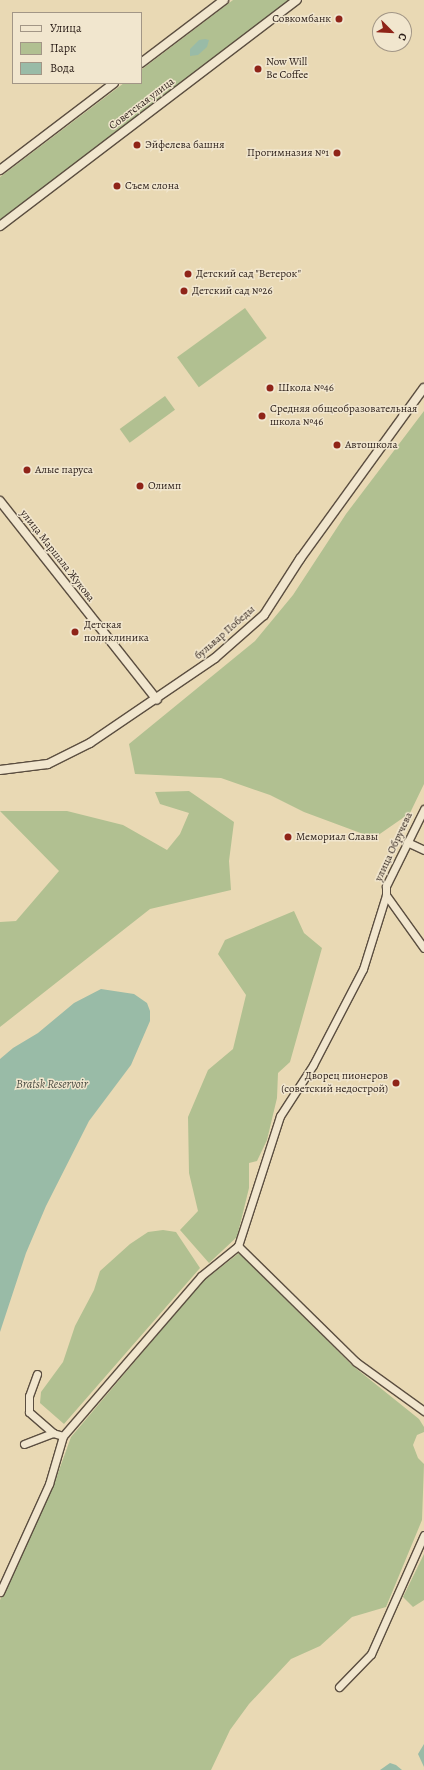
<!DOCTYPE html>
<html>
<head>
<meta charset="utf-8">
<style>
  body { margin:0 }
  #map { position:relative; width:424px; height:1770px; overflow:hidden; background:#e9d9b4; font-family:Alegreya,serif }
  div>[style] { position:absolute }
  [style*='--x'] { left:calc(var(--x)*1px); top:calc(var(--y)*1px); width:calc(var(--w)*1px); rotate:calc(var(--a)*1deg) }
  .green>* { inset:0; background:#b1c091; transform-origin:0 0 }
  .water>* { inset:0; background:#99bba7 }
  .roads { filter:drop-shadow(1px 0 #5b4e40) drop-shadow(-1px 0 #5b4e40) drop-shadow(0 1px #5b4e40) drop-shadow(0 -1px #5b4e40) }
  .minor>* { height:7px; margin:-3.5px; padding:0 3.5px; transform-origin:3.5px; border-radius:3.5px; background:#f1e6ce }
  .tertiary>* { height:8px; margin:-4px; padding:0 4px; transform-origin:4px; border-radius:4px; background:#f1e6ce }
  .dots>* { width:11px; height:11px; translate:-50% -50%; box-sizing:border-box; border:2px solid #f1e6ce; border-radius:50% }
  span { translate:-50% -50%; white-space:nowrap; text-align:center; line-height:1.15; -webkit-text-stroke:3px #f1e6ce; paint-order:stroke }
  .poi-label { font-size:11px; color:#2c1f19 }
  .right { translate:-100% -50%; text-align:right }
  .left { translate:0 -50%; text-align:left }
  .street-label { font-size:11px; color:#2c1f19 }
  .water-label { font-size:12px; color:#4d4e44; font-style:italic }
  .legend { position:absolute; left:12px; top:12px; width:130px; height:72px; box-sizing:border-box; background:#f1e6ce; border:1px solid #a29686; margin:0; padding:5px 7px; list-style:none; font-size:12px; color:#2c1f19 }
  .legend li { display:flex; align-items:center; gap:8px; height:20px }
  .legend b { width:20px; border:1px solid #a29686 }
  .north { position:absolute; left:372px; top:12px; width:40px; height:40px; box-sizing:border-box; background:#f1e6ce; border:1px solid #a29686; border-radius:50%; rotate:114deg; font-size:11px; font-weight:700; line-height:16px; text-align:center; color:#2c1f19 }
  .north::after { content:''; display:block; margin:auto; width:14px; height:18px; background:#8f2418; clip-path:polygon(50% 0,100% 100%,50% 72%,0 100%) }
</style>
</head>
<body>
<div id="map">
  <div class="green">
    <div style="clip-path:polygon(233px 0,292px 0,0 220px,0 177px,124px 83px,141px 83px,141px 70px)"></div>
    <div style="left:245px;top:308px;width:37px;height:84px;rotate:54deg"></div>
    <div style="left:165px;top:396px;width:17px;height:56px;rotate:54deg"></div>
    <div style="clip-path:polygon(424px 411px,424px 784px,410px 813px,374px 838px,304px 812px,270px 795px,221px 778px,135px 774px,129px 744px,255px 641px,293px 595px,346px 514px)"></div>
    <div style="clip-path:polygon(189px 791px,234px 822px,229px 861px,231px 890px,150px 909px,0 1027px,0 922px,16px 921px,59px 871px,0 811px,67px 811px,123px 825px,167px 850px,180px 834px,189px 813px,160px 804px,155px 792px)"></div>
    <div style="clip-path:polygon(294px 911px,304px 933px,322px 948px,290px 1062px,278px 1073px,277px 1098px,267px 1140px,257px 1161px,249px 1163px,249px 1188px,237px 1237px,209px 1263px,180px 1230px,198px 1211px,189px 1173px,188px 1117px,208px 1070px,233px 1049px,246px 995px,218px 954px,225px 940px)"></div>
    <div style="clip-path:polygon(163px 1230px,176px 1232px,200px 1268px,64px 1424px,40px 1403px,41px 1392px,63px 1362px,75px 1326px,94px 1290px,100px 1271px,130px 1244px,148px 1232px)"></div>
    <div style="clip-path:polygon(239px 1253px,353px 1366px,419px 1419px,424px 1427px,424px 1432px,417px 1435px,413px 1445px,418px 1458px,424px 1464px,422px 1520px,386px 1607px,352px 1617px,320px 1646px,291px 1659px,249px 1704px,230px 1730px,211px 1770px,0 1770px,0 1600px,54px 1484px,71px 1437px,202px 1282px)"></div>
    <div style="clip-path:polygon(424px 1554px,424px 1600px,413px 1607px,403px 1597px)"></div>
  </div>
  <div class="water">
    <div style="clip-path:polygon(205px 39px,209px 40px,207px 47px,198px 55px,190px 56px,190px 49px,199px 40px)"></div>
    <div style="clip-path:polygon(101px 989px,134px 994px,147px 1003px,150px 1011px,150px 1021px,131px 1065px,89px 1121px,46px 1206px,26px 1253px,0 1332px,0 1059px,13px 1048px,38px 1033px,74px 1003px)"></div>
    <div style="clip-path:polygon(424px 1744px,424px 1767px,418px 1754px)"></div>
    <div style="clip-path:polygon(390px 1763px,396px 1765px,402px 1770px,380px 1770px)"></div>
  </div>
  <div class="roads">
    <div class="minor">
      <div style="--x:407;--y:842;--w:19;--a:25"></div>
      <div style="--x:386;--y:895;--w:65;--a:54.4"></div>
      <div style="--x:238;--y:1246;--w:165;--a:44.5"></div>
      <div style="--x:356;--y:1362;--w:84;--a:35.8"></div>
      <div style="--x:37;--y:1374;--w:23;--a:110"></div>
      <div style="--x:29;--y:1396;--w:16;--a:90"></div>
      <div style="--x:29;--y:1412;--w:32;--a:41"></div>
      <div style="--x:53;--y:1433;--w:10;--a:17"></div>
      <div style="--x:24;--y:1444;--w:31;--a:-21"></div>
      <div style="--x:0;--y:1592;--w:119;--a:-65.6"></div>
      <div style="--x:49;--y:1484;--w:50;--a:-73.7"></div>
      <div style="--x:63;--y:1436;--w:211;--a:-49.2"></div>
      <div style="--x:201;--y:1276;--w:48;--a:-39"></div>
      <div style="--x:238;--y:1246;--w:137;--a:-72.1"></div>
      <div style="--x:280;--y:1116;--w:61;--a:-57.1"></div>
      <div style="--x:313;--y:1065;--w:108;--a:-62.5"></div>
      <div style="--x:363;--y:969;--w:77;--a:-72.7"></div>
      <div style="--x:386;--y:895;--w:9;--a:-90"></div>
      <div style="--x:386;--y:886;--w:86;--a:-63.7"></div>
      <div style="--x:339;--y:1687;--w:46;--a:-45.9"></div>
      <div style="--x:371;--y:1654;--w:130;--a:-66"></div>
    </div>
    <div class="tertiary">
      <div style="--x:141;--y:63;--w:104;--a:-37.2"></div>
      <div style="--x:0;--y:170;--w:143;--a:-37.3"></div>
      <div style="--x:0;--y:226;--w:373;--a:-37.3"></div>
      <div style="--x:0;--y:501;--w:253;--a:51.7"></div>
      <div style="--x:0;--y:770;--w:48;--a:-7.1"></div>
      <div style="--x:48;--y:764;--w:47;--a:-26.6"></div>
      <div style="--x:90;--y:743;--w:151;--a:-34.2"></div>
      <div style="--x:215;--y:658;--w:65;--a:-41.3"></div>
      <div style="--x:264;--y:615;--w:67;--a:-57.3"></div>
      <div style="--x:300;--y:559;--w:211;--a:-54.1"></div>
    </div>
  </div>
  <div class="dots">
    <div style="left:339px;top:19px;background:#8f2418"></div>
    <div style="left:258px;top:69px;background:#8f2418"></div>
    <div style="left:137px;top:145px;background:#8f2418"></div>
    <div style="left:337px;top:153px;background:#8f2418"></div>
    <div style="left:117px;top:186px;background:#8f2418"></div>
    <div style="left:188px;top:274px;background:#8f2418"></div>
    <div style="left:184px;top:291px;background:#8f2418"></div>
    <div style="left:270px;top:388px;background:#8f2418"></div>
    <div style="left:262px;top:416px;background:#8f2418"></div>
    <div style="left:337px;top:445px;background:#8f2418"></div>
    <div style="left:27px;top:470px;background:#8f2418"></div>
    <div style="left:140px;top:486px;background:#8f2418"></div>
    <div style="left:75px;top:632px;background:#8f2418"></div>
    <div style="left:288px;top:837px;background:#8f2418"></div>
    <div style="left:396px;top:1083px;background:#8f2418"></div>
  </div>
  <div class="poi-label">
    <span class="right" style="left:331px;top:19px">Совкомбанк</span>
    <span class="left" style="left:266px;top:69px">Now Will<br>Be Coffee</span>
    <span class="left" style="left:145px;top:145px">Эйфелева башня</span>
    <span class="right" style="left:329px;top:153px">Прогимназия №1</span>
    <span class="left" style="left:125px;top:186px">Съем слона</span>
    <span class="left" style="left:196px;top:274px">Детский сад "Ветерок"</span>
    <span class="left" style="left:192px;top:291px">Детский сад №26</span>
    <span class="left" style="left:278px;top:388px">Школа №46</span>
    <span class="left" style="left:270px;top:416px">Средняя общеобразовательная<br>школа №46</span>
    <span class="left" style="left:345px;top:445px">Автошкола</span>
    <span class="left" style="left:35px;top:470px">Алые паруса</span>
    <span class="left" style="left:148px;top:486px">Олимп</span>
    <span class="left" style="left:84px;top:632px">Детская<br>поликлиника</span>
    <span class="left" style="left:296px;top:837px">Мемориал Славы</span>
    <span class="right" style="left:388px;top:1083px">Дворец пионеров<br>(советский недострой)</span>
  </div>
  <div class="street-label">
    <span style="left:142px;top:104px;rotate:-37deg">Советская улица</span>
    <span style="left:57px;top:556px;rotate:52deg">улица Маршала Жукова</span>
    <span style="left:225px;top:633px;rotate:-41deg">бульвар Победы</span>
    <span style="left:394px;top:847px;rotate:-65deg">улица Обручева</span>
  </div>
  <div class="water-label">
    <span style="left:52px;top:1085px">Bratsk Reservoir</span>
  </div>
  <ul class="legend">
  <li><b style="height:5px;background:#f1e6ce"></b>Улица</li>
  <li><b style="height:11px;background:#b1c091"></b>Парк</li>
  <li><b style="height:11px;background:#99bba7"></b>Вода</li>
  </ul>
  <div class="north">С</div>
</div>
</body>
</html>
